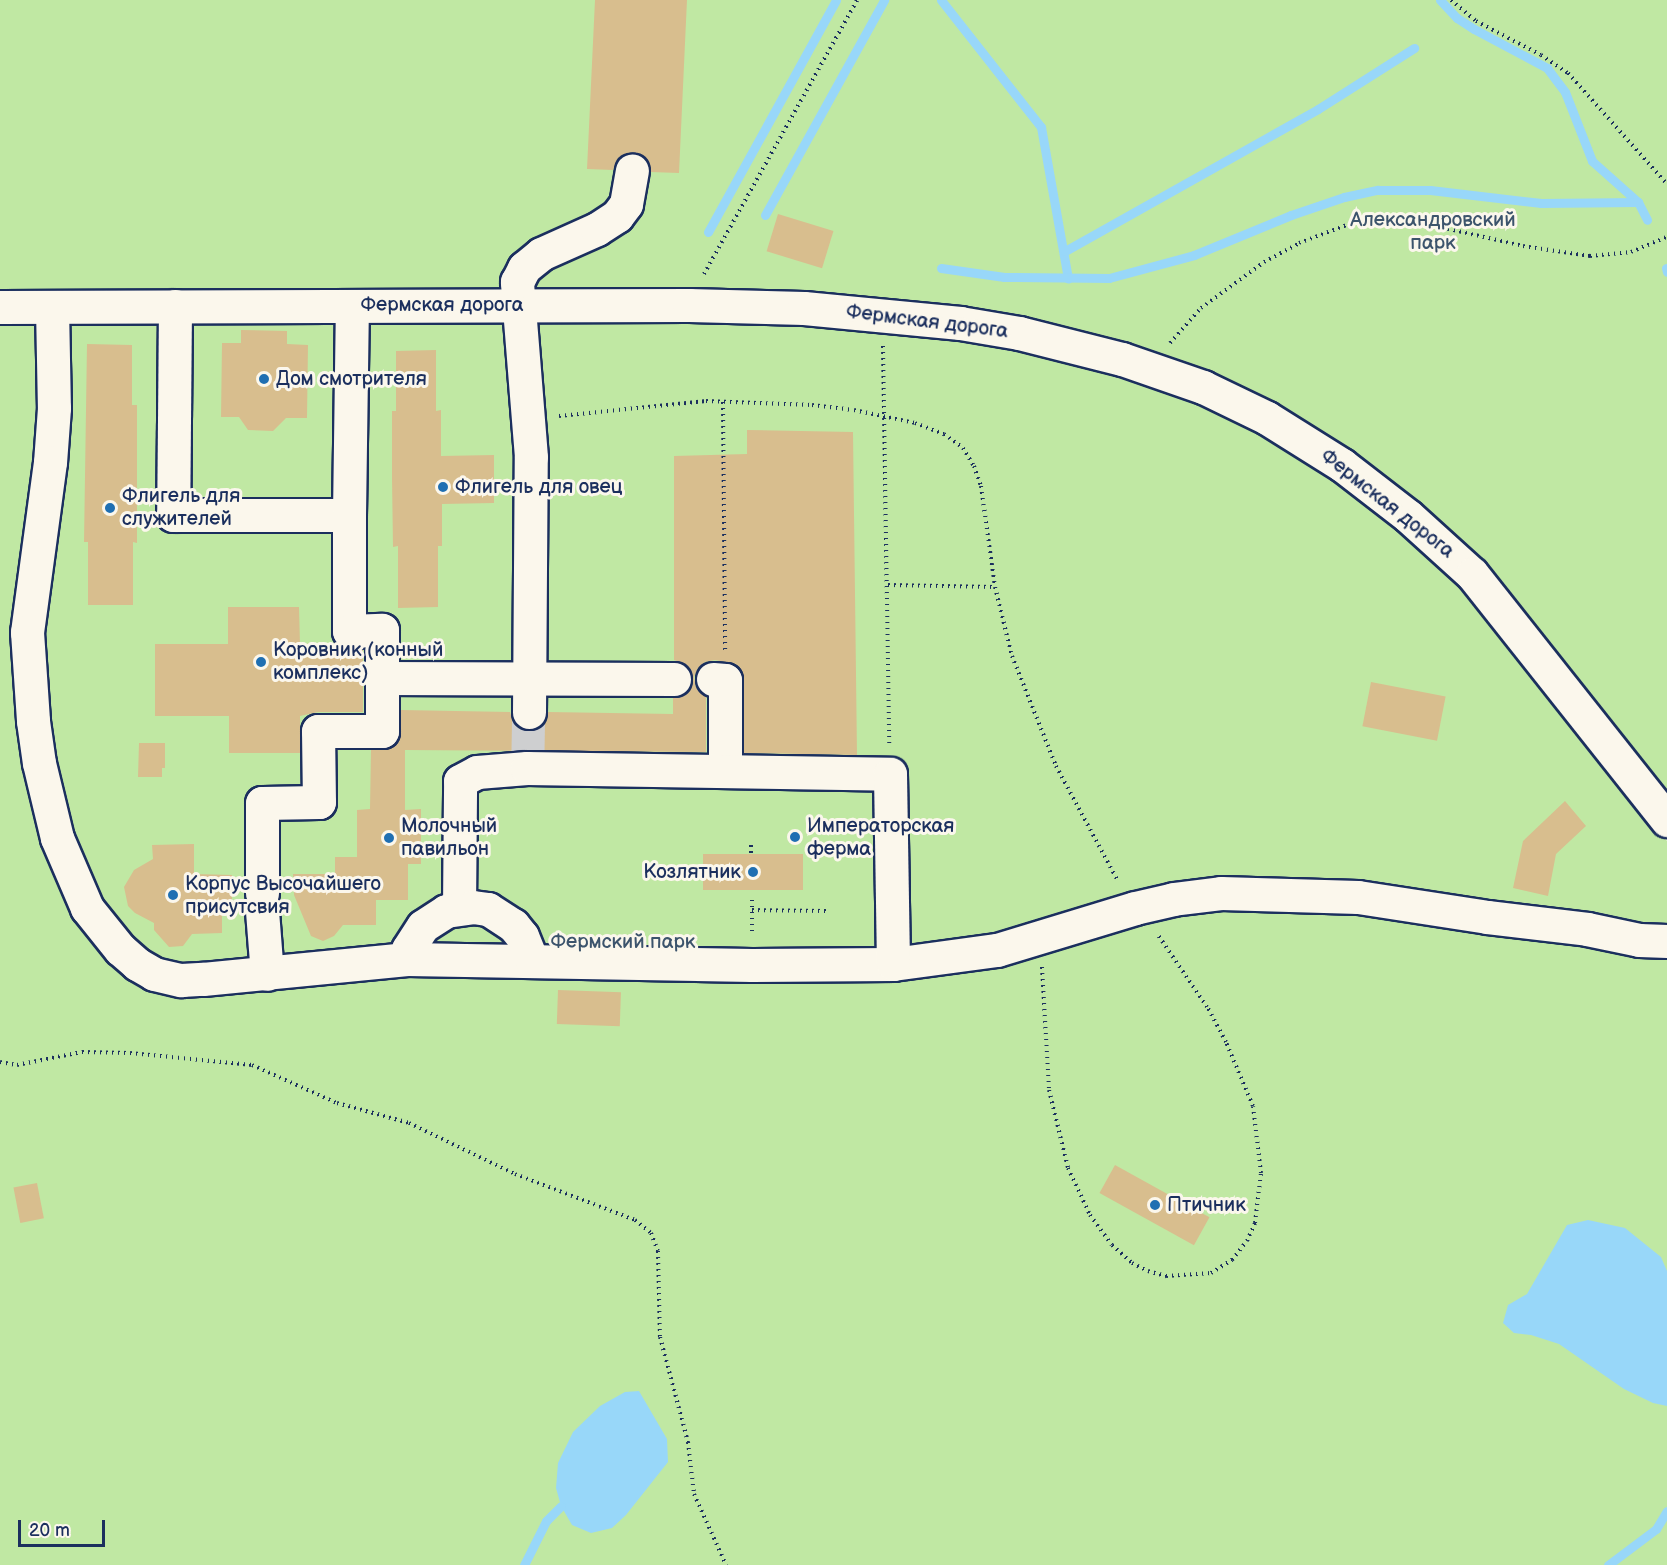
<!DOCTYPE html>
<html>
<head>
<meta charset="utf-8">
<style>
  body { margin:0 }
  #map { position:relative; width:1667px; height:1565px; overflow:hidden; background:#fbf7ec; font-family:"Balsamiq Sans",sans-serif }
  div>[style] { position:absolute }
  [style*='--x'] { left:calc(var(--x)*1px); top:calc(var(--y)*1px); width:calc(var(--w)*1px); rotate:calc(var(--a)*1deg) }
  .green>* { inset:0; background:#c0e8a3 }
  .water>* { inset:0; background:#98d7f9 }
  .stream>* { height:9px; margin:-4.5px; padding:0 4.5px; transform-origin:4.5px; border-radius:4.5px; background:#98d7f9 }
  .building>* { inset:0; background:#d8be8e; transform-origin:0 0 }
  .minor-tunnel>* { height:33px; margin-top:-16.5px; transform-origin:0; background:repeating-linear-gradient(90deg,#cecfd0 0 33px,transparent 0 49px) }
  .path>* { height:4px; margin-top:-2px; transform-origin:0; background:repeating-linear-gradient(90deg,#1b2f5e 0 1.5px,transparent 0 6px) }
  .roads { filter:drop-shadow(2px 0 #1b2f5e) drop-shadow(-2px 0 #1b2f5e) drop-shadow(0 2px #1b2f5e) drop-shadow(0 -2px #1b2f5e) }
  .minor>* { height:33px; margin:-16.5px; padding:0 16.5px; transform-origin:16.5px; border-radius:16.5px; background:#fbf7ec }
  .dots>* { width:16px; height:16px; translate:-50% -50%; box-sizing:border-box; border:3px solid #fbf7ec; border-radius:50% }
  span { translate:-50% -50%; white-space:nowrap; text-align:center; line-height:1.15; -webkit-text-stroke:6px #fbf7ec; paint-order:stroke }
  .park-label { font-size:20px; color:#3c546c }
  .street-label { font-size:20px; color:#1b2f5e }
  .poi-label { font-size:20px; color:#1b2f5e }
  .left { translate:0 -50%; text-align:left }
  .right { translate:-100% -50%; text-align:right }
  .scale { position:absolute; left:18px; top:1520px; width:87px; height:27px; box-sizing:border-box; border:3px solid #1b2f5e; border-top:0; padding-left:8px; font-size:18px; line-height:21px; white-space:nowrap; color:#1b2f5e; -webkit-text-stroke:4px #fbf7ec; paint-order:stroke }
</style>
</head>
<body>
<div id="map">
  <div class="green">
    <div style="clip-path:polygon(0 0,1667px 0,1667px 799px,1339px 450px,934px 304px,841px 295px,694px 291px,0 290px)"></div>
    <div style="clip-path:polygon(202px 316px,804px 322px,969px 338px,1074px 359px,1198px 400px,1295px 450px,1438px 556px,1573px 718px,1667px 841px,1667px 1565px,0 1565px,0 319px)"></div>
  </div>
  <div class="water">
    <div style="clip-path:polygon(1588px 1220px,1625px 1228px,1661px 1257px,1667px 1271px,1667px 1406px,1653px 1403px,1624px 1389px,1559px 1344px,1531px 1335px,1514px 1333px,1503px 1323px,1508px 1305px,1527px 1294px,1567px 1225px)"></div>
    <div style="clip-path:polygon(639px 1391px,667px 1439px,668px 1462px,626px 1515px,612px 1528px,591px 1533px,572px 1525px,561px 1506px,556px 1488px,558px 1463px,573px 1432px,600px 1406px,625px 1392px)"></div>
  </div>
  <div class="stream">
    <div style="--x:941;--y:0;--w:162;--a:51.8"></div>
    <div style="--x:1041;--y:127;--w:154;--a:79.9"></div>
    <div style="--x:1440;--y:0;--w:25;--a:47"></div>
    <div style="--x:1457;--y:18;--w:20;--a:33"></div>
    <div style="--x:1474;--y:29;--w:83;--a:28.1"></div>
    <div style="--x:1547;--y:68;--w:30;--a:53"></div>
    <div style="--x:1565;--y:92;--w:74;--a:68.6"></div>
    <div style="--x:1592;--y:161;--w:62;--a:41.7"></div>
    <div style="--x:1638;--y:202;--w:20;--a:63"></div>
    <div style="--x:765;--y:215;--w:246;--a:-61"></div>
    <div style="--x:708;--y:232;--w:265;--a:-61.1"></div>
    <div style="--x:1065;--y:251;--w:290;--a:-29.3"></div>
    <div style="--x:1318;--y:109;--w:114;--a:-32.4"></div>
    <div style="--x:941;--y:268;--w:64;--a:8.1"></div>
    <div style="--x:1004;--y:277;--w:105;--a:0.5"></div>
    <div style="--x:1109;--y:278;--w:88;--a:-15.1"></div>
    <div style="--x:1194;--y:255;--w:105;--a:-22.4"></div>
    <div style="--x:1291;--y:215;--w:56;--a:-18.8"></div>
    <div style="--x:1344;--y:197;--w:35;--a:-12"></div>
    <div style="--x:1378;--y:190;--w:52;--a:0"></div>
    <div style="--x:1430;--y:190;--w:112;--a:6.7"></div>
    <div style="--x:1541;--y:203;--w:97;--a:-0.6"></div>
    <div style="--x:1666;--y:268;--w:4;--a:76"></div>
    <div style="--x:524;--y:1565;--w:49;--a:-63.4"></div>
    <div style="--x:546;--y:1521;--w:21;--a:-45"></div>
    <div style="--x:1608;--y:1565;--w:60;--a:-36.9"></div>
    <div style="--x:1656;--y:1529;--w:21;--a:-59"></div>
  </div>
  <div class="building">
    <div style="clip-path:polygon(595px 0,687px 0,679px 173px,650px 172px,645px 157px,635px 153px,625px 154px,618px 158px,613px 170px,587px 169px)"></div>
    <div style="left:778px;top:214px;width:58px;height:39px;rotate:17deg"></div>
    <div style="clip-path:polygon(241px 330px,287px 331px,287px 344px,308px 345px,307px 418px,286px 418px,273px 431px,248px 430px,239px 417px,221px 417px,222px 343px,241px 343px)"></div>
    <div style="clip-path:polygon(87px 344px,132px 345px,132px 405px,137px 405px,137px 543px,133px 542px,133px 605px,88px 605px,88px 542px,84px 542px)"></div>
    <div style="clip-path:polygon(436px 350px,436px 411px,441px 410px,441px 456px,494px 455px,494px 503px,442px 504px,442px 546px,438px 546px,438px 607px,398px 608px,398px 546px,393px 547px,392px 478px,392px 411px,396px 411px,396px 351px)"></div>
    <div style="clip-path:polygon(747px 430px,853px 432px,857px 755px,744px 753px,742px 672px,735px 664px,715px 660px,705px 662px,698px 668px,694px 677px,696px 687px,706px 696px,706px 752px,405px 750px,405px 810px,421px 809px,421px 864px,408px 864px,408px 900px,376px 900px,376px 925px,343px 925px,334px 936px,323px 941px,311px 936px,294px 895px,293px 874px,335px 874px,335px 857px,357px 857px,357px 810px,370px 809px,371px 750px,391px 747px,398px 741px,401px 710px,510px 712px,513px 722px,520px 728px,528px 731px,539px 728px,545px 721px,548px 712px,673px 714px,673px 698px,684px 695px,690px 688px,693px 680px,690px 669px,683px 663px,674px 660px,674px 456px,747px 454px)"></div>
    <div style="clip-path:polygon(228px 607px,299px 607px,300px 644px,336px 643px,349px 650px,363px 649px,363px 712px,318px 712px,300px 716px,300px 753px,229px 753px,229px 716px,155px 716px,155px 644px,228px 644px)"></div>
    <div style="left:1371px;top:682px;width:76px;height:45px;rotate:11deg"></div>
    <div style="clip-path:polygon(139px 743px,165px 743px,165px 768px,162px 768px,162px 777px,138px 777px)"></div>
    <div style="clip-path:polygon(1565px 801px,1586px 826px,1556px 854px,1548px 896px,1513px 888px,1523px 841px)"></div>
    <div style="clip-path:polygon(194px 844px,194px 874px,232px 875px,232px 908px,222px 904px,222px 933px,192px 934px,183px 946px,169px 947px,154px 930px,154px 923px,135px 913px,128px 906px,124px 887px,134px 870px,153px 859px,152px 845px)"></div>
    <div style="left:703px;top:854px;width:100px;height:36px"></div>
    <div style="left:558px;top:990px;width:63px;height:34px;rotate:2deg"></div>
    <div style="left:1115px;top:1165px;width:108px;height:32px;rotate:29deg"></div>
    <div style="left:37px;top:1183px;width:36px;height:24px;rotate:79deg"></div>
  </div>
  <div class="minor-tunnel">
    <div style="--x:528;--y:751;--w:39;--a:-89"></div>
  </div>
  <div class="path">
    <div style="--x:1451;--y:0;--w:33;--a:40"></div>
    <div style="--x:1476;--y:21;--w:73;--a:27.6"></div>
    <div style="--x:1541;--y:55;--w:32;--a:34"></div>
    <div style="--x:1568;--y:73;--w:149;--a:48.3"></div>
    <div style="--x:704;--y:274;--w:314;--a:-60.8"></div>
    <div style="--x:1170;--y:343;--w:47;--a:-48.5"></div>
    <div style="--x:1201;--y:308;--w:78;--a:-36.1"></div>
    <div style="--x:1264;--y:262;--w:40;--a:-28"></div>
    <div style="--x:1299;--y:243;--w:65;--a:-20.7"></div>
    <div style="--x:1360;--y:220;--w:18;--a:-9"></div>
    <div style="--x:1378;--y:217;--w:23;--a:2"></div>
    <div style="--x:1401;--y:218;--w:125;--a:12.9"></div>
    <div style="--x:1523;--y:246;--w:68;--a:8.5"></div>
    <div style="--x:1590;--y:256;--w:41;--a:-5.6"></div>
    <div style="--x:1631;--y:252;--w:39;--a:-23"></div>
    <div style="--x:883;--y:346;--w:397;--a:89.1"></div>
    <div style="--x:723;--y:402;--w:249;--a:89.5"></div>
    <div style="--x:559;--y:416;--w:148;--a:-5.8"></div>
    <div style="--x:706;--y:401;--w:106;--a:2.2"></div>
    <div style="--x:812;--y:405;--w:42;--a:6.8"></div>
    <div style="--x:854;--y:410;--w:62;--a:12"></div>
    <div style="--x:915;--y:423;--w:31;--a:21"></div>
    <div style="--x:944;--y:434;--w:24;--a:36"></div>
    <div style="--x:963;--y:448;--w:21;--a:59"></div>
    <div style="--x:974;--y:466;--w:21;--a:71"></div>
    <div style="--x:981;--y:486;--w:102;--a:82.1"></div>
    <div style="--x:995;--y:587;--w:71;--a:76.2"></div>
    <div style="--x:1012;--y:656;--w:118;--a:68.2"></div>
    <div style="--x:1056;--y:766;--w:131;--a:61.7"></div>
    <div style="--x:888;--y:585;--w:107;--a:1.1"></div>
    <div style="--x:751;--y:845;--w:9;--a:90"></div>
    <div style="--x:752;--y:900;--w:31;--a:90"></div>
    <div style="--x:752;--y:910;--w:75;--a:0.8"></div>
    <div style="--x:1042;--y:967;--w:123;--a:86.7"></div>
    <div style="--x:1049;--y:1090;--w:80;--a:76.3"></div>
    <div style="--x:1068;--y:1168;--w:52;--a:64.9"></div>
    <div style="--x:1090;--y:1215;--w:37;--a:54"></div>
    <div style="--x:1112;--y:1245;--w:27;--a:42"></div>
    <div style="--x:1132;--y:1263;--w:18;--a:27"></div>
    <div style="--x:1148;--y:1271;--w:19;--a:16"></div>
    <div style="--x:1166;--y:1276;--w:45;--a:-3.8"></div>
    <div style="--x:1211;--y:1273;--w:25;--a:-32"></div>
    <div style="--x:1232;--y:1260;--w:24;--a:-52"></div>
    <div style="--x:1247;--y:1241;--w:20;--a:-66"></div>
    <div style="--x:1255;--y:1223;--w:50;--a:-83.2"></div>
    <div style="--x:1261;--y:1173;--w:67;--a:-96.8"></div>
    <div style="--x:1253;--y:1106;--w:69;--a:-112.9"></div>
    <div style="--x:1226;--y:1042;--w:40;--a:-118"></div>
    <div style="--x:1207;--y:1007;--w:87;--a:-124.2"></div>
    <div style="--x:0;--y:1062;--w:17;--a:10"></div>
    <div style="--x:17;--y:1065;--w:66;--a:-11.3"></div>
    <div style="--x:82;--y:1052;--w:48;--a:1.2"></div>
    <div style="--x:130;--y:1053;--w:123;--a:5.6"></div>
    <div style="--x:252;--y:1065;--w:93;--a:24.1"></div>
    <div style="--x:337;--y:1103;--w:75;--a:15.5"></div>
    <div style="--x:409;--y:1123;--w:118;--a:25.7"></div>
    <div style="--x:515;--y:1174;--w:129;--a:21"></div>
    <div style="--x:635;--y:1220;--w:21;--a:39"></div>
    <div style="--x:651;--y:1233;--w:19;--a:69"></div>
    <div style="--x:658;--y:1251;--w:86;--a:88.7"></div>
    <div style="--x:660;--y:1337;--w:109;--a:75.1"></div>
    <div style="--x:688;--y:1442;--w:52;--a:83.4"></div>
    <div style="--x:694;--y:1494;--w:78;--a:65.7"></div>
  </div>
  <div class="roads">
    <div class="minor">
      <div style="--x:175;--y:306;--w:209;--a:90.5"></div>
      <div style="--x:173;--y:515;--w:176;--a:0"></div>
      <div style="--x:349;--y:515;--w:209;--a:-89.2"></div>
      <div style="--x:0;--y:307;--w:689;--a:-0.17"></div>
      <div style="--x:689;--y:305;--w:115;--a:1.5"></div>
      <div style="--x:804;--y:308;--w:157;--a:5.5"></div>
      <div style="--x:960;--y:323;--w:60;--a:9.6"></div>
      <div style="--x:1019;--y:333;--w:106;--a:14.2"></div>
      <div style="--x:1122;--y:359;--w:86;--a:19.1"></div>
      <div style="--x:1203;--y:387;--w:71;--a:25.8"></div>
      <div style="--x:1267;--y:418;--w:89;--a:32.1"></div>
      <div style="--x:1342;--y:465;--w:83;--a:37.7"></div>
      <div style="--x:1408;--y:516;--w:86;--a:42.2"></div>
      <div style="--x:1472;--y:574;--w:314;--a:51.6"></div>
      <div style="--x:52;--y:307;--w:101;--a:88.9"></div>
      <div style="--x:54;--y:408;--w:54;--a:94.2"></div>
      <div style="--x:50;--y:462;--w:172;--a:97.7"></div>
      <div style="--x:27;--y:632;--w:89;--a:86.1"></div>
      <div style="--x:33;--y:721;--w:42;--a:81.9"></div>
      <div style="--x:39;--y:763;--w:77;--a:76.5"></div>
      <div style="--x:57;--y:838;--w:76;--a:66.8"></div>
      <div style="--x:87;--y:908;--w:53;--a:51.2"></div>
      <div style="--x:120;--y:949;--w:23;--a:41"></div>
      <div style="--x:137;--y:964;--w:20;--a:30"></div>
      <div style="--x:154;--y:974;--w:28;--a:13"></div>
      <div style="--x:181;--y:980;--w:22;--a:-3"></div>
      <div style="--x:203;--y:979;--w:205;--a:-5.6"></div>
      <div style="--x:407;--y:959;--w:345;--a:1"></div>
      <div style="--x:752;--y:965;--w:141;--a:-0.4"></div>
      <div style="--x:893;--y:964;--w:105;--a:-7.7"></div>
      <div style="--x:997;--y:950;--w:144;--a:-16.9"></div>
      <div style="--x:1135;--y:908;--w:39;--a:-13"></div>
      <div style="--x:1173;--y:899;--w:48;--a:-7.1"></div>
      <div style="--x:1221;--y:893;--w:137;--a:1.7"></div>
      <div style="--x:1358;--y:897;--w:131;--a:8.8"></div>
      <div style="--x:1487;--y:917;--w:101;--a:6.8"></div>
      <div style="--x:1587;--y:929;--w:53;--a:11.9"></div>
      <div style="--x:1639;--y:940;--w:28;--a:2"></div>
      <div style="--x:349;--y:515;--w:116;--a:90"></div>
      <div style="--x:349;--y:631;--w:33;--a:-2"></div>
      <div style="--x:382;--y:630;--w:48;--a:90"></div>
      <div style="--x:382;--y:678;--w:292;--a:0.2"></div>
      <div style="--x:713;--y:679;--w:12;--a:5"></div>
      <div style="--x:725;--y:680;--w:91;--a:90"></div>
      <div style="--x:529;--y:712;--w:255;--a:-89.6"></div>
      <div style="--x:531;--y:457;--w:176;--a:-94.6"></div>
      <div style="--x:517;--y:282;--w:16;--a:-63"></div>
      <div style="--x:524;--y:268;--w:22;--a:-39"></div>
      <div style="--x:541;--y:254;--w:61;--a:-24.1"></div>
      <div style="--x:597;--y:229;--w:24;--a:-33"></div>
      <div style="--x:617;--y:216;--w:15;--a:-53"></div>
      <div style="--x:626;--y:204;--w:34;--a:-80"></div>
      <div style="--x:262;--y:893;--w:90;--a:-90"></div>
      <div style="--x:262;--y:803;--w:57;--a:-1"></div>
      <div style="--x:319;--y:802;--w:71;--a:-90.8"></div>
      <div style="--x:318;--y:731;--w:64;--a:0"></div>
      <div style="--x:382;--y:731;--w:53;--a:-90"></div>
      <div style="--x:459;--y:908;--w:127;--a:-89.5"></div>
      <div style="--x:460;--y:781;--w:19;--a:-28"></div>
      <div style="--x:477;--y:772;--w:50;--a:-4.6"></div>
      <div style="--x:527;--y:768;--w:363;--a:0.9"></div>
      <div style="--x:890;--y:774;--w:190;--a:89.1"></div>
      <div style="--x:262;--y:911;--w:63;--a:85.5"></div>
      <div style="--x:407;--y:959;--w:10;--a:-84"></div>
      <div style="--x:408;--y:949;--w:27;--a:-57"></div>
      <div style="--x:423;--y:926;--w:27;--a:-33"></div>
      <div style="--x:446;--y:911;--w:27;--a:-8"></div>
      <div style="--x:473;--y:907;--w:15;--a:8"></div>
      <div style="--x:488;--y:909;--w:30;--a:33"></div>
      <div style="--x:513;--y:925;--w:14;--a:51"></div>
      <div style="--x:522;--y:936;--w:27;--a:68"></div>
    </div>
  </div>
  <div class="dots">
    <div style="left:264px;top:379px;background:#1f6fb2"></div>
    <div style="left:443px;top:487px;background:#1f6fb2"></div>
    <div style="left:110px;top:508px;background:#1f6fb2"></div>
    <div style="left:261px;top:662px;background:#1f6fb2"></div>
    <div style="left:795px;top:837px;background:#1f6fb2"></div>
    <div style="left:389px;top:838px;background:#1f6fb2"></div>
    <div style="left:753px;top:872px;background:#1f6fb2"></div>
    <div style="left:173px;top:895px;background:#1f6fb2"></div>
    <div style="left:1155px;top:1205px;background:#1f6fb2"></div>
  </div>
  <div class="park-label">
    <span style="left:1433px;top:232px">Александровский<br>парк</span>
    <span style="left:623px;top:942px">Фермский парк</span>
  </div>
  <div class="street-label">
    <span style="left:442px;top:305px">Фермская дорога</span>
    <span style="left:927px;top:322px;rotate:7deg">Фермская дорога</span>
    <span style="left:1387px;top:504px;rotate:38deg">Фермская дорога</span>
  </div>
  <div class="poi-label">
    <span class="left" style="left:276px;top:379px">Дом смотрителя</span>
    <span class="left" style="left:455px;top:487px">Флигель для овец</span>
    <span class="left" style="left:122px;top:508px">Флигель для<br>служителей</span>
    <span class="left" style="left:273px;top:662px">Коровник (конный<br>комплекс)</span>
    <span class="left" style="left:401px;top:838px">Молочный<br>павильон</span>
    <span class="left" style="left:807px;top:838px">Императорская<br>ферма</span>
    <span class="right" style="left:741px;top:872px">Козлятник</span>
    <span class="left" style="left:185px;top:896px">Корпус Высочайшего<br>присутсвия</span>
    <span class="left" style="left:1167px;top:1205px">Птичник</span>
  </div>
  <div class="scale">20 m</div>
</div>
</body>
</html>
